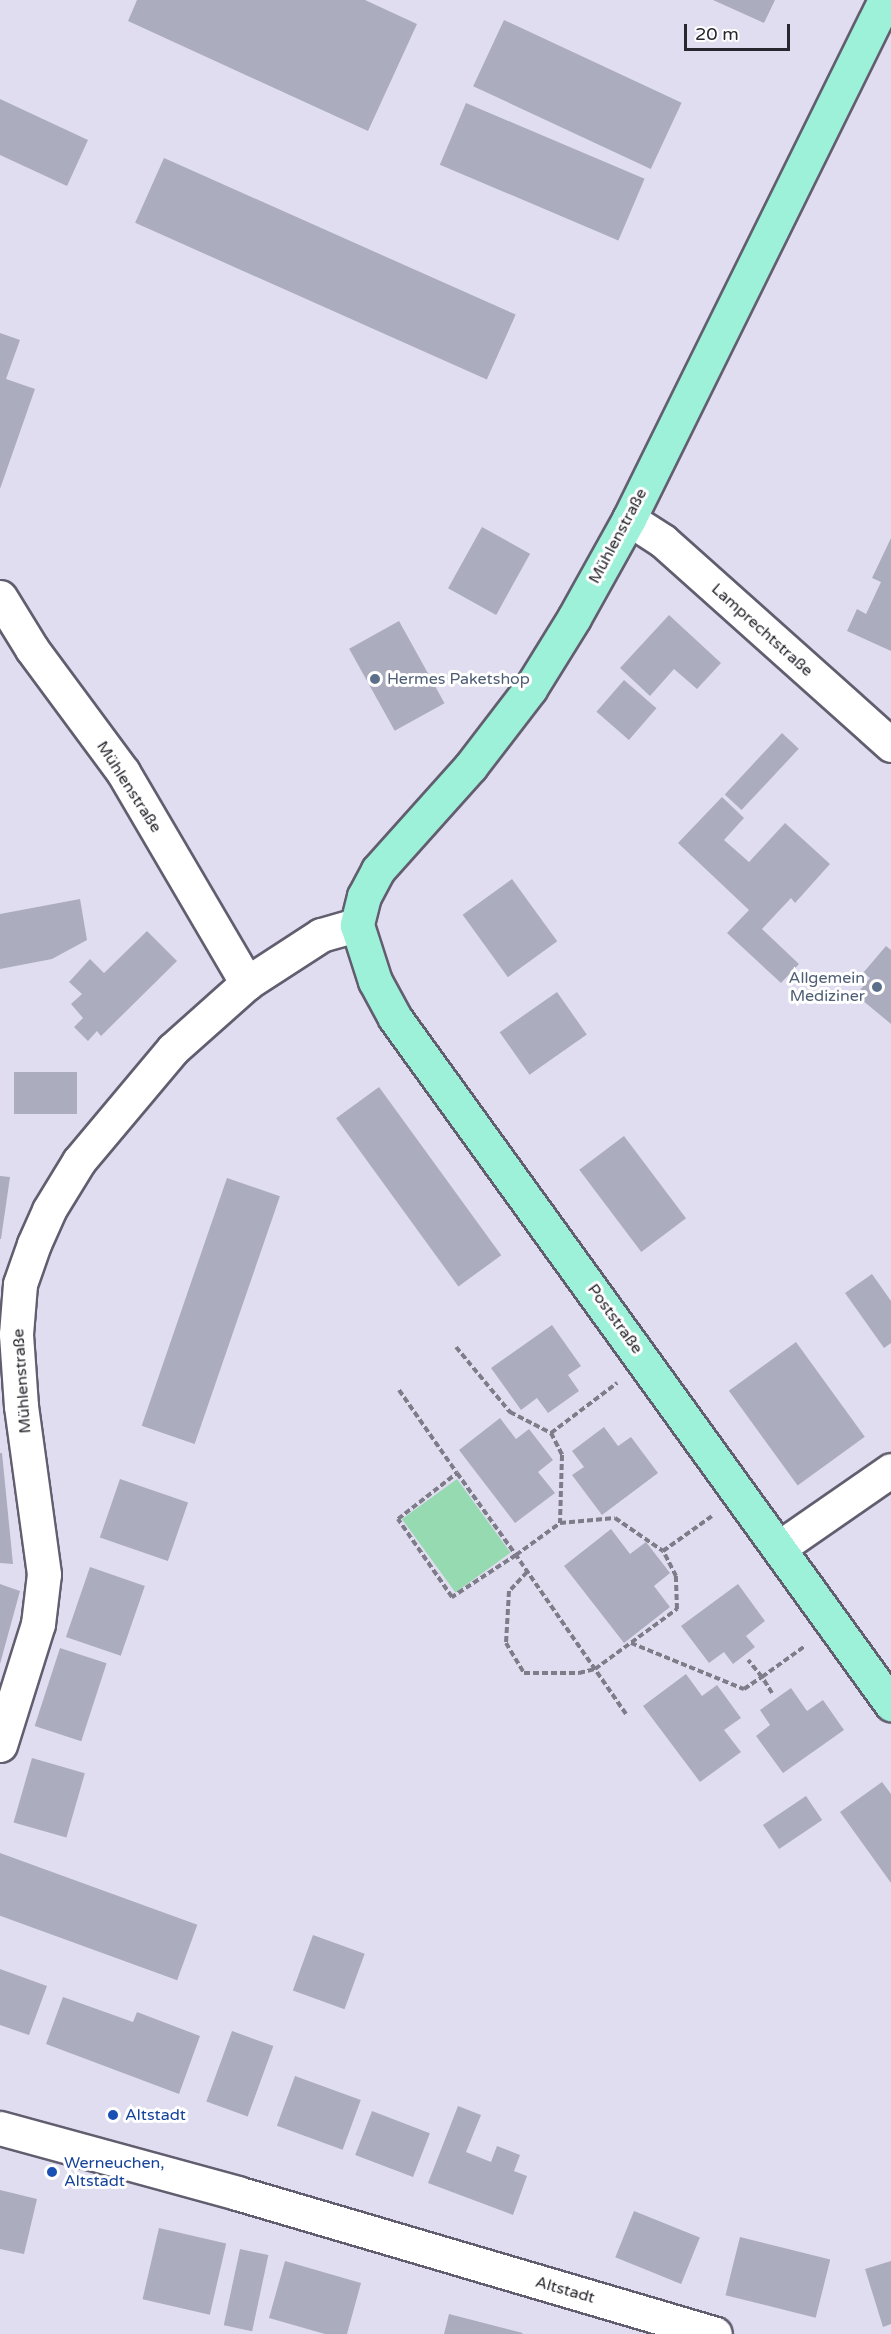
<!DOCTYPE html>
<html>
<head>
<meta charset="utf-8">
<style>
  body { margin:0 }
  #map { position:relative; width:891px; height:2334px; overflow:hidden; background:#e1ddf0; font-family:"Varela Round",sans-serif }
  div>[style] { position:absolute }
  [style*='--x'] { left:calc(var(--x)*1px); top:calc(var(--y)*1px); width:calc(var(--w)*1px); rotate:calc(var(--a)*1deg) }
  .green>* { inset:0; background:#96dab2; transform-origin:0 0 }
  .building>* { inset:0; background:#acacbf; transform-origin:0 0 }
  .path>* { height:4px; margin-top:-2px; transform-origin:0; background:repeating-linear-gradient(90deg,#7f7c89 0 6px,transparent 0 9px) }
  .roads { filter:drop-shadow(2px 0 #625e6f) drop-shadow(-2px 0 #625e6f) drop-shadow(0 2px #625e6f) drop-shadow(0 -2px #625e6f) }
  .minor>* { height:33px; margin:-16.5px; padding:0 16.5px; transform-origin:16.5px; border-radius:16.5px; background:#fff }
  .major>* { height:33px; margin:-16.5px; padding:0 16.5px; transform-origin:16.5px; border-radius:16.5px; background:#9ef1d9 }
  .dots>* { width:16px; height:16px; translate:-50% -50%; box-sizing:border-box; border:3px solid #fff; border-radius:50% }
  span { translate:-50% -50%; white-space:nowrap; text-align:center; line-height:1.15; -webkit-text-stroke:6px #fff; paint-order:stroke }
  .street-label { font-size:16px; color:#28262e }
  .service-label { font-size:16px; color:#4e5e75 }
  .left { translate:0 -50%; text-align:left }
  .right { translate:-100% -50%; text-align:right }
  .transit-label { font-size:16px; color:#164399 }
  .scale { position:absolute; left:684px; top:24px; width:106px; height:27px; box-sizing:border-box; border:3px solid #28262e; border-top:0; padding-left:8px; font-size:18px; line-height:21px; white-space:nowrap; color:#28262e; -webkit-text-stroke:4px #fff; paint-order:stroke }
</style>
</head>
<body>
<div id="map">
  <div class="green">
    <div style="left:457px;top:1479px;width:91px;height:68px;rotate:54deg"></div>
  </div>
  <div class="building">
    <div style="clip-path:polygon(137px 0,365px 0,417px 24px,368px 131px,128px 21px)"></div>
    <div style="clip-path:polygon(713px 0,775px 0,764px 23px)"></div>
    <div style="left:504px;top:20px;width:196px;height:73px;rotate:25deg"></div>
    <div style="clip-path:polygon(0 99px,88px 140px,67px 186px,0 155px)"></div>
    <div style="left:466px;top:103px;width:194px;height:67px;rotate:23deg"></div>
    <div style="left:164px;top:158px;width:385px;height:71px;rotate:24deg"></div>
    <div style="clip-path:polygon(0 333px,20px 340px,6px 379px,35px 389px,0 489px)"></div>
    <div style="left:482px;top:527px;width:55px;height:70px;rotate:29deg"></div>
    <div style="clip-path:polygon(891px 538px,891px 651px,847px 631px,857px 609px,866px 614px,881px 582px,872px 578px)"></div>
    <div style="clip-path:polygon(669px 615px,721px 663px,697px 689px,674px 669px,650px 696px,620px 668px)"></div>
    <div style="left:399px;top:621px;width:94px;height:57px;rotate:61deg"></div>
    <div style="left:624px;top:680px;width:43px;height:42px;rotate:41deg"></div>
    <div style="left:782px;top:733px;width:23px;height:84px;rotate:43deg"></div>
    <div style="clip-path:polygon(722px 797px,744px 818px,724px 840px,749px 862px,785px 823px,830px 864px,795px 903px,791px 898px,762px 929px,799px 964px,781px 983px,727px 933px,749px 910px,678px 843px)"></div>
    <div style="left:512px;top:879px;width:77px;height:61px;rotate:54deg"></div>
    <div style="clip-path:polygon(80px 899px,87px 940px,52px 959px,0 969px,0 914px)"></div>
    <div style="clip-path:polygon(147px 931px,177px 961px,101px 1036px,97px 1031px,88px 1041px,74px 1027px,83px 1018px,71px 1004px,82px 994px,69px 982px,90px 959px,104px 973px)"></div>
    <div style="clip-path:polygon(886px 946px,891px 950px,891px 1024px,856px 995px,870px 978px,863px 973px)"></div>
    <div style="left:557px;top:992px;width:52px;height:70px;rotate:55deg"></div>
    <div style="left:14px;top:1072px;width:63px;height:42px"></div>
    <div style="left:379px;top:1087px;width:208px;height:53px;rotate:54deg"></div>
    <div style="left:624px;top:1136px;width:103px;height:56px;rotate:53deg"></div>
    <div style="clip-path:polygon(0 1176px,10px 1177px,1px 1239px,0 1239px)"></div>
    <div style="left:227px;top:1178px;width:56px;height:262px;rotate:19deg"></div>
    <div style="clip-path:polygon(872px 1274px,891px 1301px,891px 1343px,884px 1348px,845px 1293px)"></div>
    <div style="clip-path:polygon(552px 1325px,581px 1366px,568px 1375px,579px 1391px,548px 1413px,537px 1398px,521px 1410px,491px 1368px)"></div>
    <div style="left:796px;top:1342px;width:117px;height:83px;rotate:54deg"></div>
    <div style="clip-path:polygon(500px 1418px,516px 1439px,529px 1429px,553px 1460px,538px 1472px,555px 1493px,515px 1523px,459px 1450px)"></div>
    <div style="clip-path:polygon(604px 1427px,618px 1446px,631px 1437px,658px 1473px,602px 1515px,572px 1475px,584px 1467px,572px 1451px)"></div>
    <div style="clip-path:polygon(0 1453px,2px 1453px,13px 1564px,0 1563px)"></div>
    <div style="left:120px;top:1479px;width:72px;height:62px;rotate:19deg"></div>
    <div style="clip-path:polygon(611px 1529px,630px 1554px,646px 1542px,670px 1573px,654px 1586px,670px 1607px,624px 1643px,564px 1566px)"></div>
    <div style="left:90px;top:1567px;width:58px;height:74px;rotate:19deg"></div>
    <div style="clip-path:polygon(0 1584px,20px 1591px,0 1664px)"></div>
    <div style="clip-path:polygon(738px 1584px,765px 1621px,746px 1636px,755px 1647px,733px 1664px,724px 1652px,709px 1663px,681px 1626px)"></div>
    <div style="left:60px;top:1648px;width:49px;height:82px;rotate:18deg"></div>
    <div style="clip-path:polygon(686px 1674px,702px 1696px,717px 1685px,741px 1718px,724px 1730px,741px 1752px,700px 1782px,643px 1706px)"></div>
    <div style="clip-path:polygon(791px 1688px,807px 1711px,823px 1700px,844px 1730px,783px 1773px,756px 1736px,770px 1725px,760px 1710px)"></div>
    <div style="left:32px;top:1758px;width:55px;height:67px;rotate:16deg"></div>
    <div style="clip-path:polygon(882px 1782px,891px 1794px,891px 1883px,840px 1812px)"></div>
    <div style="left:806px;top:1796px;width:29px;height:52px;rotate:56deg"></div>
    <div style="left:0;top:1853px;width:210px;height:59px;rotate:20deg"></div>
    <div style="left:313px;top:1935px;width:55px;height:59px;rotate:20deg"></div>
    <div style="clip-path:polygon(0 1969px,47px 1986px,29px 2035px,0 2025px)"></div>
    <div style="clip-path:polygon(63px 1997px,133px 2022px,137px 2012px,200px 2036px,179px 2094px,46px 2044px)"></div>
    <div style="left:232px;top:2031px;width:44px;height:75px;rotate:20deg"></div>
    <div style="left:295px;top:2076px;width:70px;height:53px;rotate:20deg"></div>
    <div style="clip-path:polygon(458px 2106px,481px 2115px,466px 2152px,491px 2162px,497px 2146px,520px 2155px,514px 2171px,527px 2176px,513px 2215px,428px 2183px)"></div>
    <div style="left:372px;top:2111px;width:62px;height:47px;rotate:21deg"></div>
    <div style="clip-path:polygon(0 2190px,37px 2199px,24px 2254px,0 2249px)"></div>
    <div style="left:634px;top:2211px;width:71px;height:50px;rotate:22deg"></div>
    <div style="left:159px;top:2228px;width:69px;height:73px;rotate:13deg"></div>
    <div style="left:740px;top:2237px;width:93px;height:60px;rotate:14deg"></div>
    <div style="left:240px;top:2249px;width:29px;height:78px;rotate:12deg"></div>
    <div style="clip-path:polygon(285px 2261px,361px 2283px,347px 2334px,325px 2334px,269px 2318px)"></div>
    <div style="clip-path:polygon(891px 2261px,891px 2324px,883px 2327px,865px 2269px)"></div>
    <div style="clip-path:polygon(449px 2314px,523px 2333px,522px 2334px,444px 2334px)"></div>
  </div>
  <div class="path">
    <div style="--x:456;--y:1347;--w:85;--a:50.3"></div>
    <div style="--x:510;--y:1412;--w:46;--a:27.1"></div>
    <div style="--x:551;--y:1433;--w:25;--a:63"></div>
    <div style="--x:562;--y:1455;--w:68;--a:91.7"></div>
    <div style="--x:399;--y:1390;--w:101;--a:55.1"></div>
    <div style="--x:457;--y:1473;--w:101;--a:54.3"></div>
    <div style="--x:516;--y:1555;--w:77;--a:146.7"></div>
    <div style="--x:452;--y:1597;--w:95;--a:-124.7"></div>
    <div style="--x:398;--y:1519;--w:75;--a:-37.9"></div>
    <div style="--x:551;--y:1433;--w:83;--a:-37.1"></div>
    <div style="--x:527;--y:1572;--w:26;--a:133"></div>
    <div style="--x:509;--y:1591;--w:52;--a:93.3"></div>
    <div style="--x:506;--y:1643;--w:35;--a:59"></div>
    <div style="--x:524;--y:1673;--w:55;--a:0"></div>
    <div style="--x:579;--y:1673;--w:16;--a:-14"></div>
    <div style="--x:595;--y:1669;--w:102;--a:-36.2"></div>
    <div style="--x:677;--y:1609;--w:33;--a:-92"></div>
    <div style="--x:676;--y:1576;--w:28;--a:-117"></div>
    <div style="--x:631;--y:1643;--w:122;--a:22.2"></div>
    <div style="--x:744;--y:1689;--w:22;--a:-34"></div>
    <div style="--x:762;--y:1677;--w:22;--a:-129"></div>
    <div style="--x:772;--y:1693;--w:19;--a:-122"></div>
    <div style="--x:762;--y:1677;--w:53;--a:-35.8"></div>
    <div style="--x:626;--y:1714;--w:193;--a:-124.7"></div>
    <div style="--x:516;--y:1555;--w:54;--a:-36"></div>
    <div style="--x:560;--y:1523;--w:55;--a:-5.2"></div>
    <div style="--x:615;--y:1518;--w:58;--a:34.5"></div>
    <div style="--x:663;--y:1551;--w:60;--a:-35.5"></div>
  </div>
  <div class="roads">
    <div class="minor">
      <div style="--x:629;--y:519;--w:40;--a:32.9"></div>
      <div style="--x:663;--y:541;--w:306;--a:41.8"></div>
      <div style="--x:0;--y:597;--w:61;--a:58.4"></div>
      <div style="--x:32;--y:649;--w:153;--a:53.5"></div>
      <div style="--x:123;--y:772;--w:245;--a:59.6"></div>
      <div style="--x:780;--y:1547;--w:135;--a:-34.7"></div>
      <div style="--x:0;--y:1745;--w:127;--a:-72.6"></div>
      <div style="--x:38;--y:1624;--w:50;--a:-83.2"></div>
      <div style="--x:44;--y:1574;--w:170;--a:-97.8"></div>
      <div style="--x:21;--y:1406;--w:72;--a:-94"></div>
      <div style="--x:16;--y:1334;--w:50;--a:-85.4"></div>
      <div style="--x:20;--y:1284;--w:42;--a:-70.7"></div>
      <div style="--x:34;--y:1244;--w:37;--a:-66"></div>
      <div style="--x:49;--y:1210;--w:57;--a:-58.5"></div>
      <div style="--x:79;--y:1161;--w:146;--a:-50"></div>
      <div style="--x:173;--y:1049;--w:99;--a:-41.7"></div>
      <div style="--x:247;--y:983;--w:88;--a:-33"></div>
      <div style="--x:321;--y:935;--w:37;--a:-16"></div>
      <div style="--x:0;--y:2128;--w:246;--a:15.3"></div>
      <div style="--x:237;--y:2193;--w:498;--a:16.4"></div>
    </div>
    <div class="major">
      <div style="--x:885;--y:0;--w:579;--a:116.26"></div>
      <div style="--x:629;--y:519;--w:113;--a:119.1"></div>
      <div style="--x:574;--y:618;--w:84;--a:121.8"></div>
      <div style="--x:530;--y:689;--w:97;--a:127.5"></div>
      <div style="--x:471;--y:766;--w:140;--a:131.8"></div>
      <div style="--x:378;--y:870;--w:30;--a:118"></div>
      <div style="--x:364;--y:896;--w:30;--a:104"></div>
      <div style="--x:357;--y:925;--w:59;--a:72.2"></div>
      <div style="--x:375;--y:981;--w:42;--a:61.6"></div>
      <div style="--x:395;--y:1018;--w:847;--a:54.13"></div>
    </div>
  </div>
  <div class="dots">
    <div style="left:375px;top:679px;background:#5c6f8a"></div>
    <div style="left:877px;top:987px;background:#5c6f8a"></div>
    <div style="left:113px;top:2115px;background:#1a4fb4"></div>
    <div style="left:52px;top:2172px;background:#1a4fb4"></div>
  </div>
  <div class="street-label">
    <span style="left:618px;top:536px;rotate:-62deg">Mühlenstraße</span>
    <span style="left:762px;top:630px;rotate:42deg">Lamprechtstraße</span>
    <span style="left:129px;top:787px;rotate:57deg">Mühlenstraße</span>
    <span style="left:615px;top:1319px;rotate:54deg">Poststraße</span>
    <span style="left:22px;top:1381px;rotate:-94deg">Mühlenstraße</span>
    <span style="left:565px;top:2290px;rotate:16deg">Altstadt</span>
  </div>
  <div class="service-label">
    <span class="left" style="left:387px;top:679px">Hermes Paketshop</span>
    <span class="right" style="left:865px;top:987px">Allgemein<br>Mediziner</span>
  </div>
  <div class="transit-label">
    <span class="left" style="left:125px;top:2115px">Altstadt</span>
    <span class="left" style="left:64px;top:2172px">Werneuchen,<br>Altstadt</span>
  </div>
  <div class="scale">20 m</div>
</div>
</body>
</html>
